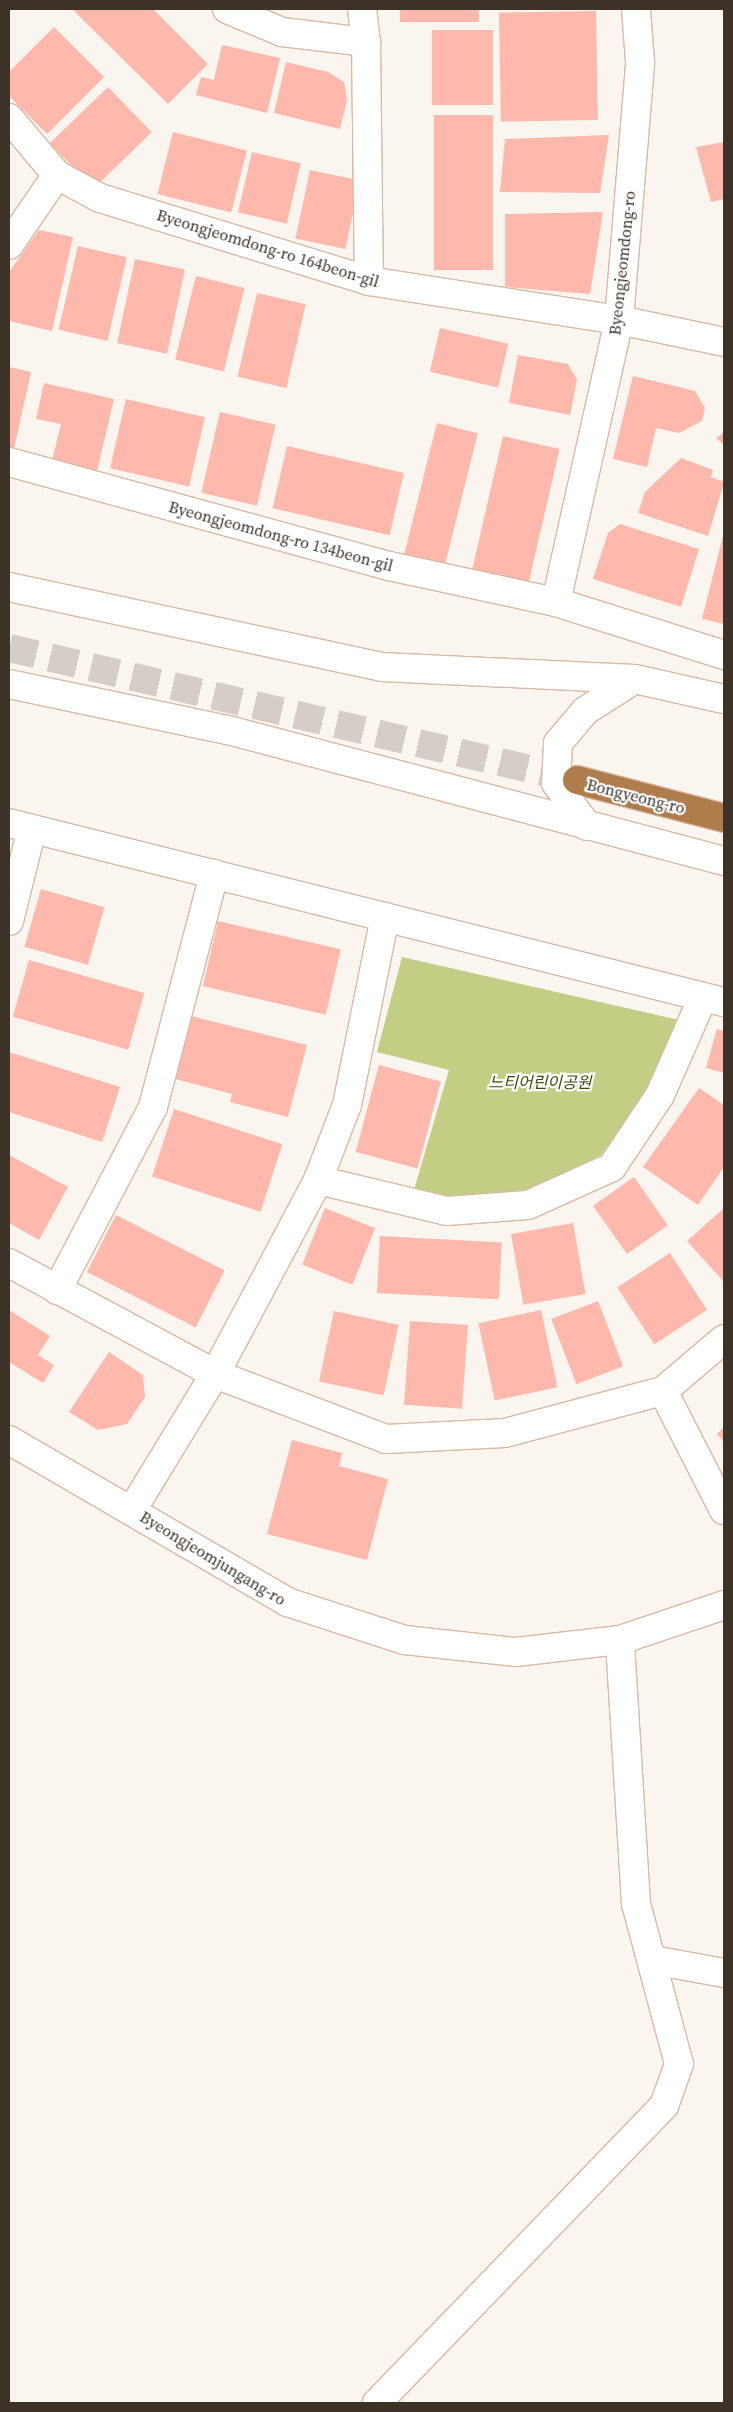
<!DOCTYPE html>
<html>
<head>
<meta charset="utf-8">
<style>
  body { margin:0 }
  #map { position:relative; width:733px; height:2412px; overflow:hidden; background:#fbf5f0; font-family:"Source Serif 4","Noto Sans KR",serif }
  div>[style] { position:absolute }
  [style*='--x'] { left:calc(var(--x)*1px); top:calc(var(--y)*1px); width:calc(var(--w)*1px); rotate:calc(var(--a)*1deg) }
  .green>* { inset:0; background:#c4cd84 }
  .building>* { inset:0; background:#ffb8ac; transform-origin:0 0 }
  .highway-tunnel>* { height:28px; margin-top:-14px; transform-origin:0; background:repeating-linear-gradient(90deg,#d5cec8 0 28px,transparent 0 42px) }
  .roads { filter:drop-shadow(1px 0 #d7baa3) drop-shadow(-1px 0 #d7baa3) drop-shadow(0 1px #d7baa3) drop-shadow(0 -1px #d7baa3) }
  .minor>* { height:28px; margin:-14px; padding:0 14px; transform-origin:14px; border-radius:14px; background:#fff }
  .highway>* { height:28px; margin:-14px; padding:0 14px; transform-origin:14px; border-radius:14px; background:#af7c4b }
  span { translate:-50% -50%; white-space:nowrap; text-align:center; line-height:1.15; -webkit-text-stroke:4.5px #fff; paint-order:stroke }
  .street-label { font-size:16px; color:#3d3228 }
  .park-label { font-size:16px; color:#434809; font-style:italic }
  .frame { position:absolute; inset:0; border:10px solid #3d3228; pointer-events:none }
</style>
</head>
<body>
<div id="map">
  <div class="green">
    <div style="clip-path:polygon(402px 957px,679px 1020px,651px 1085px,601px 1155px,528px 1193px,445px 1199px,414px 1190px,449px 1070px,377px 1052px)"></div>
  </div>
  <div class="building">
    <div style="clip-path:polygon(72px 9px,153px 9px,208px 64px,168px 104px)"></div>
    <div style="left:400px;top:9px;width:79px;height:13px"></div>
    <div style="left:596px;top:11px;width:109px;height:97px;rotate:89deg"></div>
    <div style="clip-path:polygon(54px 27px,104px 77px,47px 134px,9px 96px,9px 72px)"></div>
    <div style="left:432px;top:30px;width:61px;height:75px"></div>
    <div style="clip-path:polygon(222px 45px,280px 58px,267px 113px,196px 95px,201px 77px,214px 80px)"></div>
    <div style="clip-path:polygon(286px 62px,328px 72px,344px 82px,347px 100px,340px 129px,274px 113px)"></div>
    <div style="left:108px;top:87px;width:63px;height:81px;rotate:46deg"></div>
    <div style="left:434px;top:115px;width:59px;height:155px"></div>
    <div style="left:173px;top:132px;width:76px;height:64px;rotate:14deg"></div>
    <div style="clip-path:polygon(609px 135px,600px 193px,500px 192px,505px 139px)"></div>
    <div style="clip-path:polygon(724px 142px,724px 199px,711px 202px,696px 147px)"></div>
    <div style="left:252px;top:152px;width:50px;height:62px;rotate:13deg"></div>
    <div style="left:310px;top:170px;width:51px;height:70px;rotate:12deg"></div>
    <div style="clip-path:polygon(603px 212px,590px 294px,505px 287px,505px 214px)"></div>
    <div style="clip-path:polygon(39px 230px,73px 237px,52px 331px,9px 321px,9px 272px)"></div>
    <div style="left:78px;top:246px;width:50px;height:86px;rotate:13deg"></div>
    <div style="left:135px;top:259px;width:51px;height:86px;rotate:12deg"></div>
    <div style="left:196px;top:276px;width:50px;height:86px;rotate:14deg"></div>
    <div style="left:257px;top:293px;width:50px;height:86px;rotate:13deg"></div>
    <div style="left:440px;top:328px;width:70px;height:45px;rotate:13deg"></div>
    <div style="clip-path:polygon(518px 355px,568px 364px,577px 380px,570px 415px,509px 403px)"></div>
    <div style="clip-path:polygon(9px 367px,31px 372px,14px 449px,9px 448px)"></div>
    <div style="clip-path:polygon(633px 376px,695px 391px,705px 408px,702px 421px,679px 433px,656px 428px,647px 467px,613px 459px)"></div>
    <div style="clip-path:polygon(44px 383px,114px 399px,97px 471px,52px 461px,61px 424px,36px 419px)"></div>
    <div style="left:126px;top:399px;width:81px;height:71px;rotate:13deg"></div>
    <div style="left:220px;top:412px;width:57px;height:83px;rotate:13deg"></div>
    <div style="left:437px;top:423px;width:42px;height:136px;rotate:14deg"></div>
    <div style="clip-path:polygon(724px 432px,724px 445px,716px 438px)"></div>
    <div style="left:503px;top:436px;width:58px;height:137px;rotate:13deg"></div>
    <div style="left:287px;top:446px;width:120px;height:64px;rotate:13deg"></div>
    <div style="clip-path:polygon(681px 458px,713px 470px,711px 477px,724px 482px,708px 536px,638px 513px,645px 492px)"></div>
    <div style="clip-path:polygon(620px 524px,699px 549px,681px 607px,593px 579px,608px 533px)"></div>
    <div style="clip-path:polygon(724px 532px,724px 624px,702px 619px)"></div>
    <div style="left:41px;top:889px;width:66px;height:60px;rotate:16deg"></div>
    <div style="left:218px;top:921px;width:126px;height:67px;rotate:13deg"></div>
    <div style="left:29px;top:960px;width:120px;height:59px;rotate:16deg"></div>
    <div style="clip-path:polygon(191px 1016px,307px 1045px,288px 1117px,230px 1102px,232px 1094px,175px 1079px)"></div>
    <div style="clip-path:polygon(717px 1029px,724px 1031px,724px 1073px,706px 1068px)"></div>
    <div style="clip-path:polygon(9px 1052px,120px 1087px,102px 1142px,9px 1112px)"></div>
    <div style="left:379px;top:1065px;width:64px;height:90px;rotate:15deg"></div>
    <div style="clip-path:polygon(699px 1088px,724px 1105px,724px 1167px,698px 1205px,643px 1167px)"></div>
    <div style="left:174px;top:1109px;width:114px;height:71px;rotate:18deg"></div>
    <div style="clip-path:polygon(9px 1155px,68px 1187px,39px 1240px,9px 1223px)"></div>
    <div style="left:634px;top:1177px;width:59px;height:50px;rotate:55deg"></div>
    <div style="left:325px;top:1208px;width:54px;height:61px;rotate:22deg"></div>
    <div style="clip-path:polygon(724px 1208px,724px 1282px,687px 1241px)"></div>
    <div style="left:116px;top:1215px;width:122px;height:64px;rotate:27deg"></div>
    <div style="left:573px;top:1223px;width:72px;height:63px;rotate:80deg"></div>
    <div style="left:380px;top:1236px;width:122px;height:57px;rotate:3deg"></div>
    <div style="left:670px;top:1253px;width:68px;height:63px;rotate:57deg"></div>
    <div style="left:598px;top:1301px;width:70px;height:50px;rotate:69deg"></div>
    <div style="clip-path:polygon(9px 1310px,50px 1336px,38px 1355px,54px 1365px,43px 1383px,9px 1362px)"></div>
    <div style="left:541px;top:1310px;width:79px;height:64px;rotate:78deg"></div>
    <div style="left:334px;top:1311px;width:66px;height:72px;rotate:12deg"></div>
    <div style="left:410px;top:1321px;width:58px;height:84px;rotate:4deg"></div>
    <div style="clip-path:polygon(109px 1352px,143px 1375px,145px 1397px,127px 1424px,98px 1430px,69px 1412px)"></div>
    <div style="clip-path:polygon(724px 1427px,724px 1442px,717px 1434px)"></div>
    <div style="clip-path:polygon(292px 1440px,342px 1453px,339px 1466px,388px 1479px,367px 1560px,267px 1534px)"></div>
  </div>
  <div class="highway-tunnel">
    <div style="--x:9;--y:648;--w:583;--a:13.08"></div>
  </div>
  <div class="roads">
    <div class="minor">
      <div style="--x:227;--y:9;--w:60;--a:22.7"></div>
      <div style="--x:282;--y:32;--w:85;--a:6.8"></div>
      <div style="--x:362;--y:9;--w:33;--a:83"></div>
      <div style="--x:366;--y:42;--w:239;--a:89.3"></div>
      <div style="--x:9;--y:118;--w:75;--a:49.9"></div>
      <div style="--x:57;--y:175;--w:49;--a:28.1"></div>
      <div style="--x:100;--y:198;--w:282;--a:17.1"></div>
      <div style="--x:369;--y:281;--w:253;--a:8.9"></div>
      <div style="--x:619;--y:320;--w:107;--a:11.8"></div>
      <div style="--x:9;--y:245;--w:85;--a:-55.6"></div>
      <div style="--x:9;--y:462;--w:394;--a:15.3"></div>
      <div style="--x:389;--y:566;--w:171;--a:12.2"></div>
      <div style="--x:556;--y:602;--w:176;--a:17.5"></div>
      <div style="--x:9;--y:587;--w:381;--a:12.1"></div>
      <div style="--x:382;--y:667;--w:253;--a:2.7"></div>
      <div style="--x:635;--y:679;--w:91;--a:12.7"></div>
      <div style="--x:556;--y:602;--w:289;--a:-77.4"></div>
      <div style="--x:619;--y:320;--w:259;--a:-85.3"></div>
      <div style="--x:640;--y:62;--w:53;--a:-94.3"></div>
      <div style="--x:9;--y:684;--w:224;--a:11.9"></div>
      <div style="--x:228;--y:730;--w:513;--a:14.79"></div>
      <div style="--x:9;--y:823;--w:737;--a:14.06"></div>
      <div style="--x:587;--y:826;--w:53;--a:-125.8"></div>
      <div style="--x:556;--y:783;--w:40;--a:-87.1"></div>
      <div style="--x:558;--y:743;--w:42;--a:-49.8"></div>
      <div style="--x:585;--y:711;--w:59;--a:-32.6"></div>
      <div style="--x:9;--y:921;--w:95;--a:-76"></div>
      <div style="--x:318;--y:1180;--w:133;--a:13.5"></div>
      <div style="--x:447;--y:1211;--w:81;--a:-4.2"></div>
      <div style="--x:528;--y:1205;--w:92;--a:-24.3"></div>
      <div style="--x:612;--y:1167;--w:87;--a:-56.3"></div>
      <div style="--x:660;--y:1095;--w:107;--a:-66.3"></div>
      <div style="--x:9;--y:1263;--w:234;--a:28.3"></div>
      <div style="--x:215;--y:1374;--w:183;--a:20.8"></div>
      <div style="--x:386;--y:1439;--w:119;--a:-2.9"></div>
      <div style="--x:505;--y:1433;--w:163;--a:-14.9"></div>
      <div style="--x:663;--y:1391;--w:80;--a:-40.4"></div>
      <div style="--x:57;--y:1290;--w:207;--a:-62.3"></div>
      <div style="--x:153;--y:1107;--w:241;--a:-75.3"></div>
      <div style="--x:663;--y:1391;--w:134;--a:62.9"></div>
      <div style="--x:9;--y:1440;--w:322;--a:30.2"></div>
      <div style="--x:287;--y:1602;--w:124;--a:17.9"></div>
      <div style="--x:405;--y:1640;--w:112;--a:6.2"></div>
      <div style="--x:516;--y:1652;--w:105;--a:-6.6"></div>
      <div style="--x:620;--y:1640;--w:110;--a:-18.6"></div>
      <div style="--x:132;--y:1510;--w:159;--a:-58.6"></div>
      <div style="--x:215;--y:1374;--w:220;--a:-62"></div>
      <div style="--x:318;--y:1180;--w:80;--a:-68.9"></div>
      <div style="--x:347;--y:1105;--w:192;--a:-78.6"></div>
      <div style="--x:653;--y:1960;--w:72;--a:10.4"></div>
      <div style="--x:377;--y:2403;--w:413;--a:-46"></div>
      <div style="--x:664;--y:2106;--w:45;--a:-70.3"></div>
      <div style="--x:679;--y:2064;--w:166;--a:-105"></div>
      <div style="--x:636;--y:1904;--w:264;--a:-93.5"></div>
    </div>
    <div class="highway">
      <div style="--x:577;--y:780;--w:152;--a:14.5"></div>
    </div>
  </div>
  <div class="street-label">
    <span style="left:268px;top:248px;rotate:17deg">Byeongjeomdong-ro 164beon-gil</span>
    <span style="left:622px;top:263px;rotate:-84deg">Byeongjeomdong-ro</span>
    <span style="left:281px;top:536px;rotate:15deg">Byeongjeomdong-ro 134beon-gil</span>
    <span style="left:636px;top:796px;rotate:14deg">Bongyeong-ro</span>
    <span style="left:213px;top:1558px;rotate:31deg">Byeongjeomjungang-ro</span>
  </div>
  <div class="park-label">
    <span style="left:540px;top:1082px">느티어린이공원</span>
  </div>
  <div class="frame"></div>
</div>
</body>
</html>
